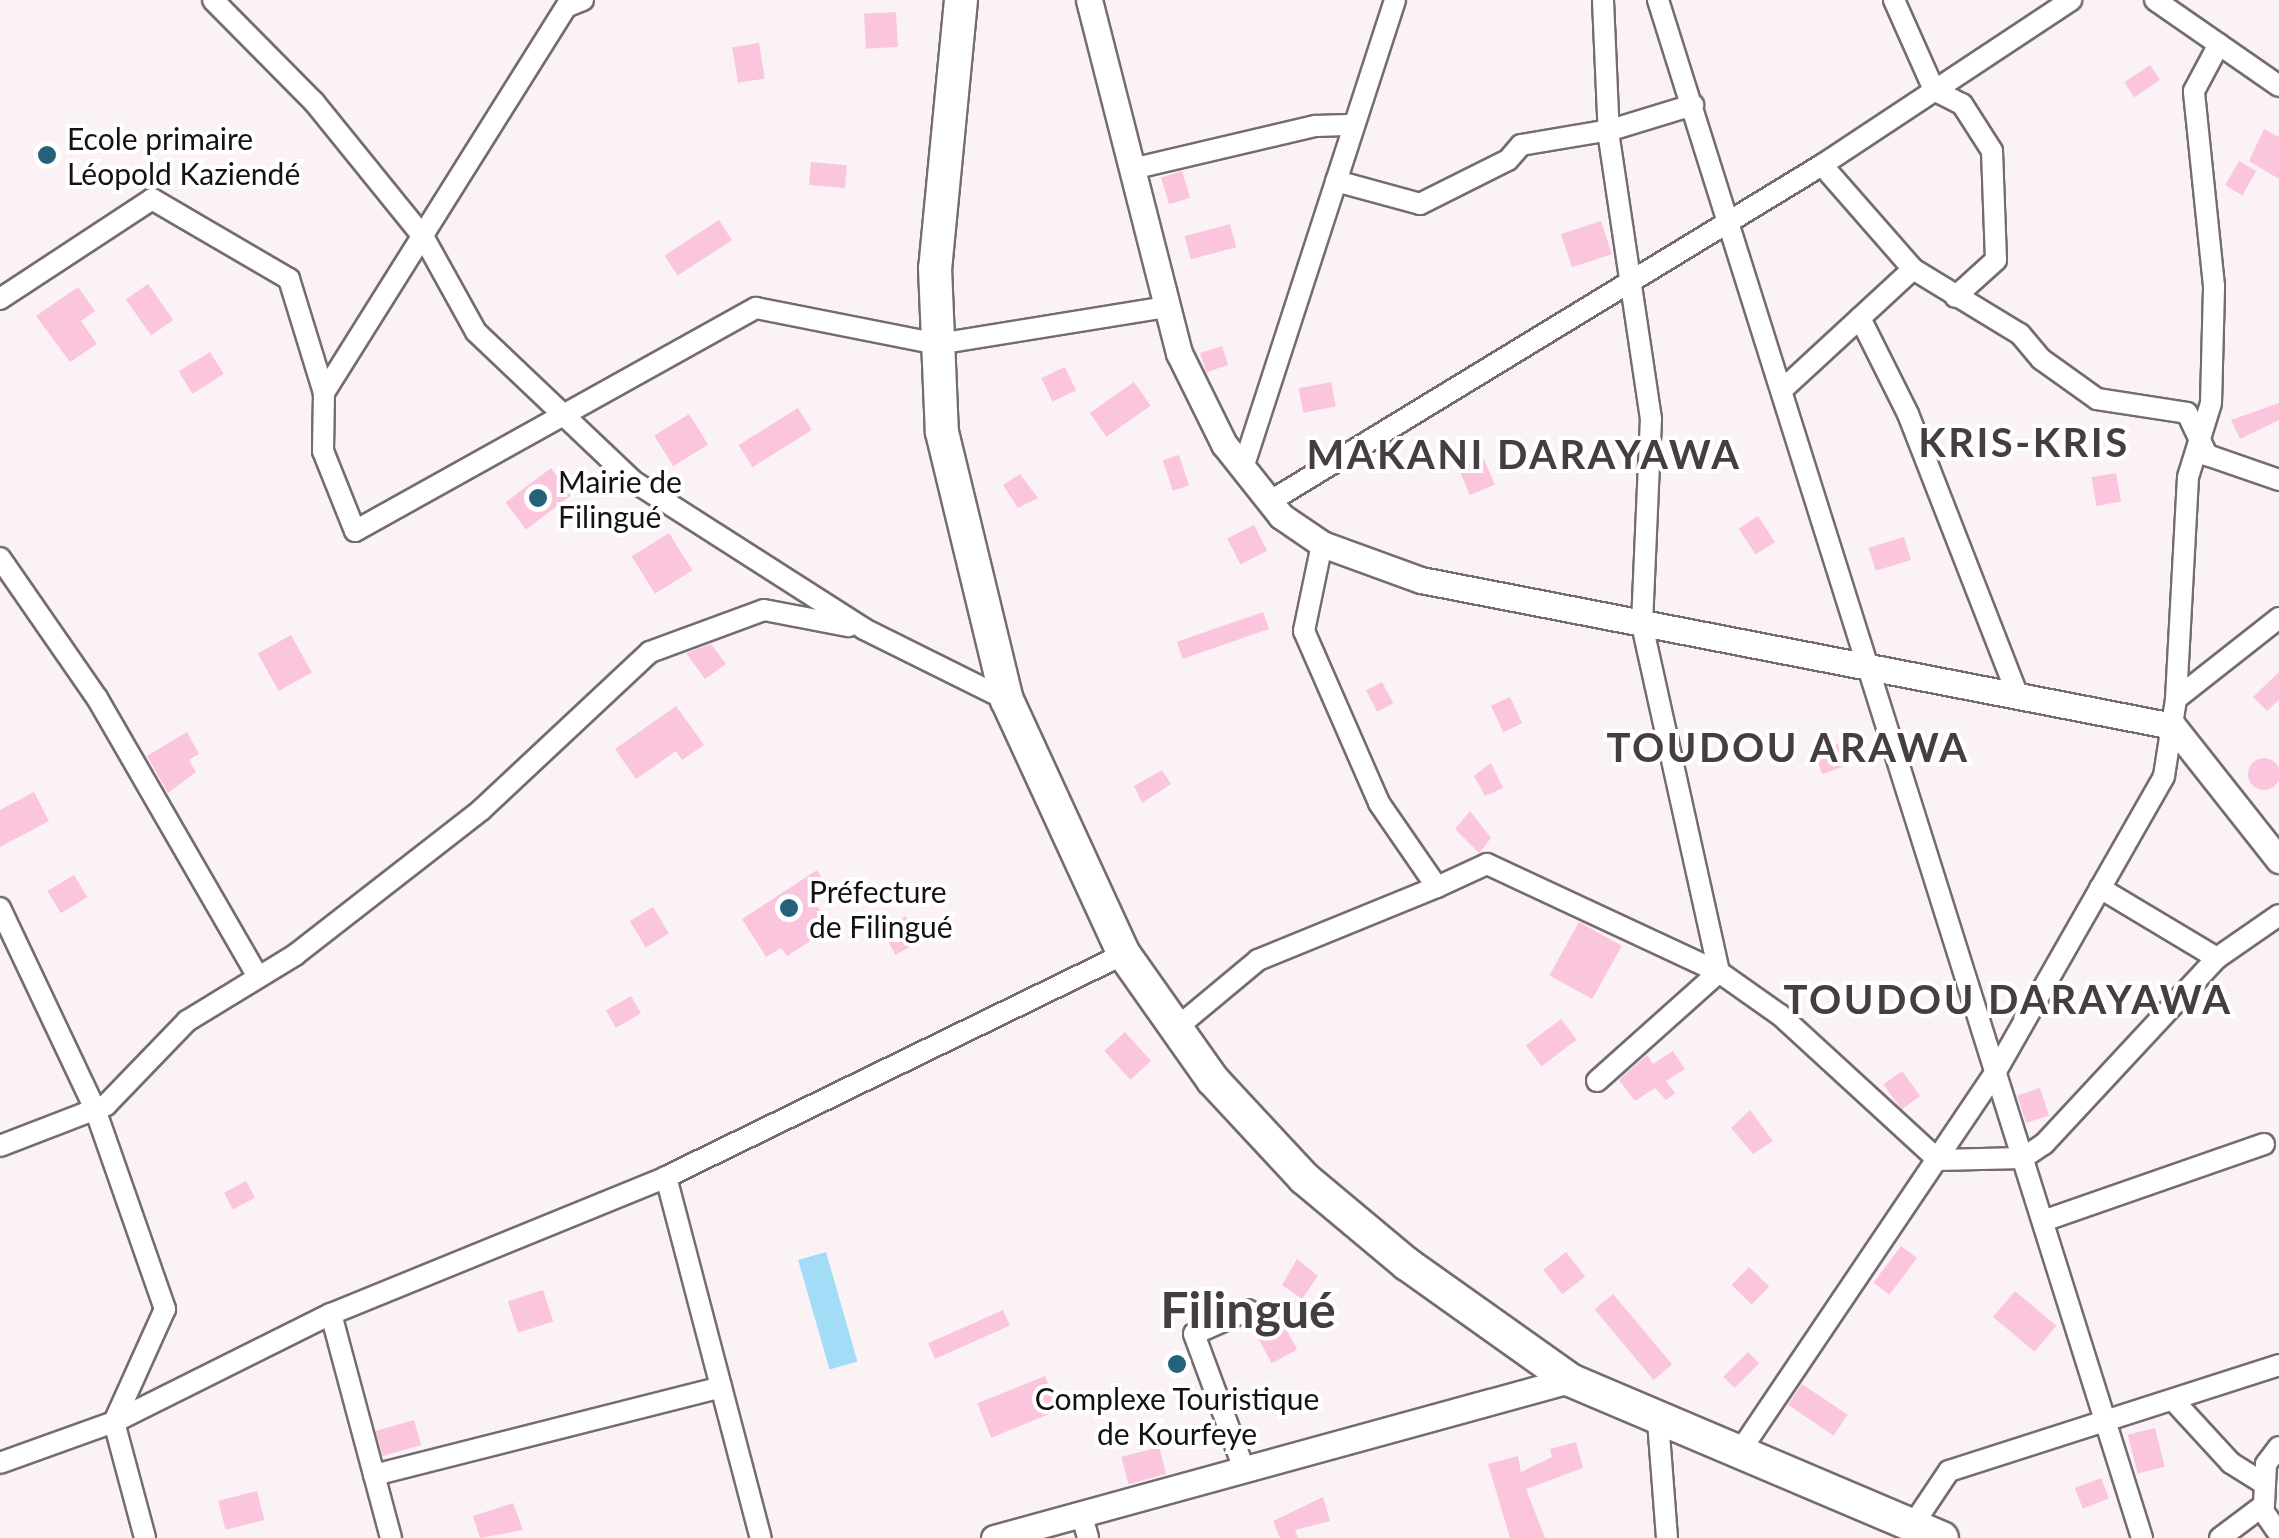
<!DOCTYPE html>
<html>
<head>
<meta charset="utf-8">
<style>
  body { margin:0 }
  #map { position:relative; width:2279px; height:1538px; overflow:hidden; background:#fbf2f6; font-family:Lato,sans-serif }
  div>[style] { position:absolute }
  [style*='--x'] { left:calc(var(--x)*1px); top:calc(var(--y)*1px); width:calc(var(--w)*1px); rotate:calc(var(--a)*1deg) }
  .water>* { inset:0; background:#a2dcf6; transform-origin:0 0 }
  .building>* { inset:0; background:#fbc5de; transform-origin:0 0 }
  .round { border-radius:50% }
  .roads { filter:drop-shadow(2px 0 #756c70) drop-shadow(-2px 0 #756c70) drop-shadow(0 2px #756c70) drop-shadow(0 -2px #756c70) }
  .minor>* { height:20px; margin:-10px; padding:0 10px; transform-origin:10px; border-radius:10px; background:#fff }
  .tertiary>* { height:25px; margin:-12.5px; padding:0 12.5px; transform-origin:12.5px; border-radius:12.5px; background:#fff }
  .primary>* { height:32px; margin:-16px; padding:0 16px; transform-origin:16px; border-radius:16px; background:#fff }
  .dots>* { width:28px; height:28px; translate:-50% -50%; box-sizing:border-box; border:5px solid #fff; border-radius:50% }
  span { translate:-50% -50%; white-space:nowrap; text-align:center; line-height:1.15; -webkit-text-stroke:8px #fff; paint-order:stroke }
  .poi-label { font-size:30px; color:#151214 }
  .left { translate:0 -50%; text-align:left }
  .district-label { font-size:40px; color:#453d40; font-weight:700; letter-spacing:2.5px }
  .town-label { font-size:50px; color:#453d40; font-weight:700 }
</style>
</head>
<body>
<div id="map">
  <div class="water">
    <div style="left:826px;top:1252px;width:114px;height:29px;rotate:74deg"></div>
  </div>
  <div class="building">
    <div style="left:896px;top:12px;width:35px;height:32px;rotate:87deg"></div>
    <div style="left:759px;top:43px;width:36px;height:27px;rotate:81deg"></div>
    <div style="left:2150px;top:65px;width:18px;height:31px;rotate:56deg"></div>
    <div style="clip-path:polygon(2264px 129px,2279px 137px,2279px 179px,2249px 161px)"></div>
    <div style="left:2239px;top:161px;width:20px;height:28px;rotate:30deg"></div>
    <div style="left:811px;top:162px;width:36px;height:23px;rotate:5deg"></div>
    <div style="left:1182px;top:171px;width:28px;height:22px;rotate:73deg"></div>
    <div style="left:719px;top:220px;width:24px;height:65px;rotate:57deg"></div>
    <div style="left:1601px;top:221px;width:35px;height:42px;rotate:72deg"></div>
    <div style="left:1230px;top:224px;width:24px;height:47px;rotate:75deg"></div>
    <div style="left:148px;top:284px;width:44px;height:27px;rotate:55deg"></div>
    <div style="clip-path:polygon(78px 287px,95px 311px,81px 321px,97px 344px,70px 362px,36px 316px)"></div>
    <div style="left:1222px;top:346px;width:20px;height:23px;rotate:72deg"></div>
    <div style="left:210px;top:352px;width:26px;height:37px;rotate:58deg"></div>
    <div style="left:1065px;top:367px;width:26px;height:26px;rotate:65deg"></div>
    <div style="left:1134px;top:382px;width:29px;height:54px;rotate:55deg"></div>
    <div style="left:1331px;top:382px;width:25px;height:33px;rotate:79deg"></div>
    <div style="clip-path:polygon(2279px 403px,2279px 420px,2240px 439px,2231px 420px)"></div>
    <div style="left:798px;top:408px;width:26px;height:70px;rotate:58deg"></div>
    <div style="left:689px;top:414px;width:36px;height:41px;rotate:58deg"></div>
    <div style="left:1179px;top:455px;width:32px;height:17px;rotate:72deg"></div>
    <div style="left:1483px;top:457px;width:30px;height:27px;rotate:67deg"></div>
    <div style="left:551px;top:468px;width:34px;height:57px;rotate:53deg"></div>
    <div style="left:2116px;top:473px;width:29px;height:25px;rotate:80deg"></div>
    <div style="clip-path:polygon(1020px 474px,1038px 498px,1018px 508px,1003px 485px)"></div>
    <div style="left:1758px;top:516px;width:31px;height:23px;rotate:57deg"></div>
    <div style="left:1254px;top:525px;width:29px;height:30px;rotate:63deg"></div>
    <div style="left:669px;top:533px;width:44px;height:44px;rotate:58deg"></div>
    <div style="left:1904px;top:537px;width:24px;height:37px;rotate:73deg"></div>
    <div style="left:1263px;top:612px;width:18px;height:91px;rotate:71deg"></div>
    <div style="left:291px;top:635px;width:43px;height:38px;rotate:61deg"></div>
    <div style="clip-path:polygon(711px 644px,726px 664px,705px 679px,686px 653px)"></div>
    <div style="clip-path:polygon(2279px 672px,2279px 700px,2267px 711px,2253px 697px)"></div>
    <div style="left:1382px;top:682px;width:24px;height:18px;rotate:62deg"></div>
    <div style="left:1510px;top:697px;width:29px;height:21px;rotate:65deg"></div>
    <div style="clip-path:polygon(676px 706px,704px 745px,682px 760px,676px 751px,636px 779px,615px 749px)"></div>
    <div style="clip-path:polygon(187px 732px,199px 754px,189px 760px,196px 772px,168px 793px,147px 756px)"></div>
    <div style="left:1838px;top:744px;width:23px;height:25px;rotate:70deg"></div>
    <div class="round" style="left:2248px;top:758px;width:32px;height:32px"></div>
    <div style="clip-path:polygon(1491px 763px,1503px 788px,1485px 796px,1474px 776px)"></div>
    <div style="clip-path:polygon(1162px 770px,1171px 784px,1142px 803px,1134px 786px)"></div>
    <div style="clip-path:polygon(34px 792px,49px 821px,0 847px,0 810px)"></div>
    <div style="clip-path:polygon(1470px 811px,1491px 838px,1479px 853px,1455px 829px)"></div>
    <div style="clip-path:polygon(817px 870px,827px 886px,811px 897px,826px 919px,812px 928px,818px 936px,787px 956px,781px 948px,766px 957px,742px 919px)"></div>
    <div style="left:74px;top:875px;width:26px;height:31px;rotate:59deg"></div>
    <div style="left:653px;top:907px;width:31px;height:27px;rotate:59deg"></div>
    <div style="left:906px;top:916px;width:29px;height:28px;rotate:61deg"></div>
    <div style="left:1579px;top:922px;width:49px;height:61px;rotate:29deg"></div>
    <div style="left:631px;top:996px;width:20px;height:29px;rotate:60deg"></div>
    <div style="left:1561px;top:1019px;width:26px;height:44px;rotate:53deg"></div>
    <div style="left:1125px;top:1032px;width:39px;height:28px;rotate:48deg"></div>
    <div style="clip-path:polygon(1673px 1051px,1685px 1069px,1666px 1081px,1675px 1093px,1666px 1100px,1655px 1088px,1635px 1101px,1619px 1080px,1647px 1055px,1653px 1064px)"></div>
    <div style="left:1902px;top:1071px;width:31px;height:23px;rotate:54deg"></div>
    <div style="left:2040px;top:1088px;width:29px;height:24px;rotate:72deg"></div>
    <div style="clip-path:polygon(1750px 1110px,1773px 1141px,1753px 1154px,1731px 1128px)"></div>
    <div style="left:246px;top:1181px;width:19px;height:25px;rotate:62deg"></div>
    <div style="left:1901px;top:1246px;width:20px;height:46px;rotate:37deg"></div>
    <div style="left:1566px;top:1252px;width:31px;height:29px;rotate:52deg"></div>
    <div style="clip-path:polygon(1297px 1259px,1318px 1276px,1302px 1299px,1282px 1285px)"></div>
    <div style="left:1749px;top:1267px;width:28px;height:25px;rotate:44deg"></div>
    <div style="left:543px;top:1290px;width:33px;height:37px;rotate:72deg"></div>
    <div style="left:2015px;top:1291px;width:54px;height:34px;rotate:40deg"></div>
    <div style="left:1613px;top:1294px;width:92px;height:24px;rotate:50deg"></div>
    <div style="left:1003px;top:1310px;width:17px;height:82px;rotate:66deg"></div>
    <div style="left:1276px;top:1310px;width:45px;height:29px;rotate:62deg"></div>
    <div style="left:1748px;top:1352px;width:16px;height:35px;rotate:45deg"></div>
    <div style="left:1045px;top:1376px;width:37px;height:73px;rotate:68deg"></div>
    <div style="left:1802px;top:1384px;width:55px;height:25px;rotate:34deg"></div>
    <div style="left:414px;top:1420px;width:26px;height:40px;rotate:74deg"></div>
    <div style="left:2155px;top:1428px;width:40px;height:28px;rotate:76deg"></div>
    <div style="clip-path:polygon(1576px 1442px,1583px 1468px,1526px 1489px,1545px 1538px,1510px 1538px,1488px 1464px,1518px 1456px,1521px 1472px,1552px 1457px,1550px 1449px)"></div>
    <div style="left:1159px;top:1447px;width:28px;height:39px;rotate:75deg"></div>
    <div style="left:2101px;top:1478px;width:22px;height:28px;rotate:69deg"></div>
    <div style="left:257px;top:1491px;width:30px;height:40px;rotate:76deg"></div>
    <div style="clip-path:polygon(1323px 1497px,1330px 1521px,1295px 1530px,1298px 1538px,1280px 1538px,1273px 1521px)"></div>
    <div style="clip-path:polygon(513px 1503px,523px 1530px,480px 1538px,473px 1516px)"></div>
  </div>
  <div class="roads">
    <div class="minor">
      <div style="--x:213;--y:0;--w:144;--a:45.3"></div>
      <div style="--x:314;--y:102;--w:175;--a:51"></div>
      <div style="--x:424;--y:238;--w:107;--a:61"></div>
      <div style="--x:476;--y:332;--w:216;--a:43.5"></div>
      <div style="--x:633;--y:481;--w:274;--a:32.6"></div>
      <div style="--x:864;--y:629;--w:160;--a:26.4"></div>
      <div style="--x:583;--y:0;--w:18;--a:158"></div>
      <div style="--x:566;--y:7;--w:456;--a:122.1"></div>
      <div style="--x:324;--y:393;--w:58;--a:91"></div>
      <div style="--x:323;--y:451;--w:86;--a:68.2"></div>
      <div style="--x:355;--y:531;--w:459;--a:-29.1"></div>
      <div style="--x:756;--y:308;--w:186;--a:11.2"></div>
      <div style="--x:938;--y:344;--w:232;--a:-9.2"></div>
      <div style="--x:1658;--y:0;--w:1612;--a:72.53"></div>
      <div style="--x:1894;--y:0;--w:98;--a:66"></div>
      <div style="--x:1934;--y:90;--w:31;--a:27"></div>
      <div style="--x:1962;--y:104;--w:56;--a:57.4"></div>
      <div style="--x:1992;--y:151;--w:109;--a:87.9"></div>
      <div style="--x:1996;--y:260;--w:55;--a:137.9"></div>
      <div style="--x:2155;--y:0;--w:151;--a:34.7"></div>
      <div style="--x:1822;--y:165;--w:138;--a:48.8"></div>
      <div style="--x:1913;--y:269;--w:125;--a:31.3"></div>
      <div style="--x:2020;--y:334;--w:33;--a:50"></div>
      <div style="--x:2041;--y:359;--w:69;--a:35.5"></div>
      <div style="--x:2097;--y:399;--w:91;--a:8.8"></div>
      <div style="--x:2187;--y:413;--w:47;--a:64.5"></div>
      <div style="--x:2207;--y:455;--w:76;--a:19.1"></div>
      <div style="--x:1132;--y:169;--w:189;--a:-13.2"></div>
      <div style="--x:1316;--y:126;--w:38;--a:-2"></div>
      <div style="--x:1336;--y:181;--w:87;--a:15.3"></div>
      <div style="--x:1420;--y:204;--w:98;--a:-26.6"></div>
      <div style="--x:1508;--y:160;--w:20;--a:-49"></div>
      <div style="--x:1521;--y:145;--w:91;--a:-9.5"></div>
      <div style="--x:1611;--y:130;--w:86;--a:-17"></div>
      <div style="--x:0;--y:299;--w:182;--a:-33.3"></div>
      <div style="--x:152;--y:199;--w:159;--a:30.3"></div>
      <div style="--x:289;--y:279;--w:119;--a:72.9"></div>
      <div style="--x:1860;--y:318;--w:107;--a:63.4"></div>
      <div style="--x:1908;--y:414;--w:305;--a:68.7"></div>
      <div style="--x:1783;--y:389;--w:177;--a:-42.7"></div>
      <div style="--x:1243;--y:468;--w:492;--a:-72"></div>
      <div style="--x:1269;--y:502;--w:648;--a:-31.36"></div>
      <div style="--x:1822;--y:165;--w:299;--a:-33.5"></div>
      <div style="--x:1322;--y:544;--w:89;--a:101.7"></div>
      <div style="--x:1304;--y:631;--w:188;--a:66.4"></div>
      <div style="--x:1379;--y:803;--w:102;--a:55.4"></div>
      <div style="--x:1437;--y:887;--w:55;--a:-24.7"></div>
      <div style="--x:1487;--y:864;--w:256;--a:25"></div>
      <div style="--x:1719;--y:972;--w:75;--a:35.2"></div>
      <div style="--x:1780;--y:1015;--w:214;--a:42.5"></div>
      <div style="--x:1938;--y:1160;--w:85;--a:-1.3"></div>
      <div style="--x:2023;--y:1158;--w:25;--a:-34"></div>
      <div style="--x:2044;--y:1144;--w:254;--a:-47.1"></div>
      <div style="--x:2217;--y:958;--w:75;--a:-34.7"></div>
      <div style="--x:0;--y:558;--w:170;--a:55.3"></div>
      <div style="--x:97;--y:698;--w:322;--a:60"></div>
      <div style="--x:2176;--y:699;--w:222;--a:-86.9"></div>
      <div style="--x:2188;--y:477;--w:77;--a:-72.7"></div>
      <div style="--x:2211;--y:403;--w:117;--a:-88.5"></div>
      <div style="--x:2214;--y:286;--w:196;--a:-95.9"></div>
      <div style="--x:2194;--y:91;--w:53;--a:-62"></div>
      <div style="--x:2100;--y:888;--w:136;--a:30.9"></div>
      <div style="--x:0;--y:908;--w:222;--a:64.7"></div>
      <div style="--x:95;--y:1109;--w:212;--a:70.7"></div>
      <div style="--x:165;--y:1309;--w:124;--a:114.3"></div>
      <div style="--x:114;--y:1422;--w:120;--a:75"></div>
      <div style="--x:1174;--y:1030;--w:109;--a:-39.8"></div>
      <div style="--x:1258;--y:960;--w:193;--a:-22.2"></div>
      <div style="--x:1597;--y:1081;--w:164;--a:-41.8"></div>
      <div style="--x:1719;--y:972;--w:356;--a:-102.5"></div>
      <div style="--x:1642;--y:624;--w:205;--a:-87.5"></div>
      <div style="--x:1651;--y:419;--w:284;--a:-98.5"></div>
      <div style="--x:1609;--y:138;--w:138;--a:-92.5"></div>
      <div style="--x:0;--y:1146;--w:114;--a:-21.1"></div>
      <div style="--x:106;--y:1105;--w:117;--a:-46"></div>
      <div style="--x:187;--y:1021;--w:127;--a:-31.4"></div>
      <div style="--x:295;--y:955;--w:236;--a:-37.9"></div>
      <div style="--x:481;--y:810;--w:231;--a:-43.1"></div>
      <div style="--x:650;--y:652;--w:121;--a:-20.2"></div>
      <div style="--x:764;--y:610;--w:86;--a:10.8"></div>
      <div style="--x:666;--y:1177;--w:373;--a:75.3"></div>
      <div style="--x:2043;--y:1221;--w:234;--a:-19.2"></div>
      <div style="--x:331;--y:1314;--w:232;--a:75"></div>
      <div style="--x:2173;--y:1400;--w:86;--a:47.4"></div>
      <div style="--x:2231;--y:1463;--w:40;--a:32"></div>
      <div style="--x:1658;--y:1421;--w:117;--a:85.6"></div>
      <div style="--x:1738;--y:1454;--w:462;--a:-56"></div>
      <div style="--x:1996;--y:1071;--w:339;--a:-60.3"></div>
      <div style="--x:2164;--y:776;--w:78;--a:-81.1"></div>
      <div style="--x:2176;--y:699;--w:131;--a:-38.2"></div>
      <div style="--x:0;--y:1463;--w:121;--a:-19.8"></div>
      <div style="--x:114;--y:1422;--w:242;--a:-26.5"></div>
      <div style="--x:331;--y:1314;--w:362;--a:-22.2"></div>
      <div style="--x:666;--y:1177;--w:509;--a:-25.96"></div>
      <div style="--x:1244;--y:1469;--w:144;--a:-110.3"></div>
      <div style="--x:1194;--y:1334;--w:59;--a:-24"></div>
      <div style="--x:374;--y:1475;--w:358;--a:-14.2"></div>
      <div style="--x:2261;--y:1508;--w:32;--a:55"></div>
      <div style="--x:1081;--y:1513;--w:26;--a:74"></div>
      <div style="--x:1912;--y:1526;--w:66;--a:-56.1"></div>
      <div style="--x:1949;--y:1471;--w:347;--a:-17.8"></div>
      <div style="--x:2220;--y:1538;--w:55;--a:-36.9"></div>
      <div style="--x:2264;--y:1505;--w:41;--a:-87.2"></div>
      <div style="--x:2266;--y:1464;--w:21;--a:-53"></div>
    </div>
    <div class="tertiary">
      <div style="--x:1089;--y:0;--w:364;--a:75.7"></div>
      <div style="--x:1179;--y:353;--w:102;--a:63.7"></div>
      <div style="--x:1224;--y:444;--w:92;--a:51.6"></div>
      <div style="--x:1281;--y:516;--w:50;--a:34.3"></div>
      <div style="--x:1322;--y:544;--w:105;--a:20"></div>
      <div style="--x:1421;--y:580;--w:766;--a:10.99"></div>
      <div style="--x:2173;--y:726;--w:171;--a:51.7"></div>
      <div style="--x:994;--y:1538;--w:597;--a:-15.34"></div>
    </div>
    <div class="primary">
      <div style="--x:961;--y:0;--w:269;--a:95.5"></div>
      <div style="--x:935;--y:268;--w:164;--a:87.6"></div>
      <div style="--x:942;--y:432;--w:276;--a:76.4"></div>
      <div style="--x:1007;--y:700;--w:280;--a:65.3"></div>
      <div style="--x:1124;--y:954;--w:154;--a:54.8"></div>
      <div style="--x:1213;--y:1080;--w:134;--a:47.1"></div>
      <div style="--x:1304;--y:1178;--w:134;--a:39.9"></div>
      <div style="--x:1407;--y:1264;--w:200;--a:35.4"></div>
      <div style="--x:1570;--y:1380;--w:404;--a:23"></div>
    </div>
  </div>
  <div class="dots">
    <div style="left:47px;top:155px;background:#256279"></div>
    <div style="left:538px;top:498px;background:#256279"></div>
    <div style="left:789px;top:908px;background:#256279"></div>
    <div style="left:1177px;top:1364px;background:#256279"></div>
  </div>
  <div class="poi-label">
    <span class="left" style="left:67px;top:155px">Ecole primaire<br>Léopold Kaziendé</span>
    <span class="left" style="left:558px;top:498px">Mairie de<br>Filingué</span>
    <span class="left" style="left:809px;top:908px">Préfecture<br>de Filingué</span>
    <span style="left:1177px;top:1415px">Complexe Touristique<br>de Kourfeye</span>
  </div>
  <div class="district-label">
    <span style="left:2024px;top:442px">KRIS-KRIS</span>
    <span style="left:1524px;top:454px">MAKANI DARAYAWA</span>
    <span style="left:1788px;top:747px">TOUDOU ARAWA</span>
    <span style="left:2008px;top:999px">TOUDOU DARAYAWA</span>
  </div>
  <div class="town-label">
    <span style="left:1248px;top:1310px">Filingué</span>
  </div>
</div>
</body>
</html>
